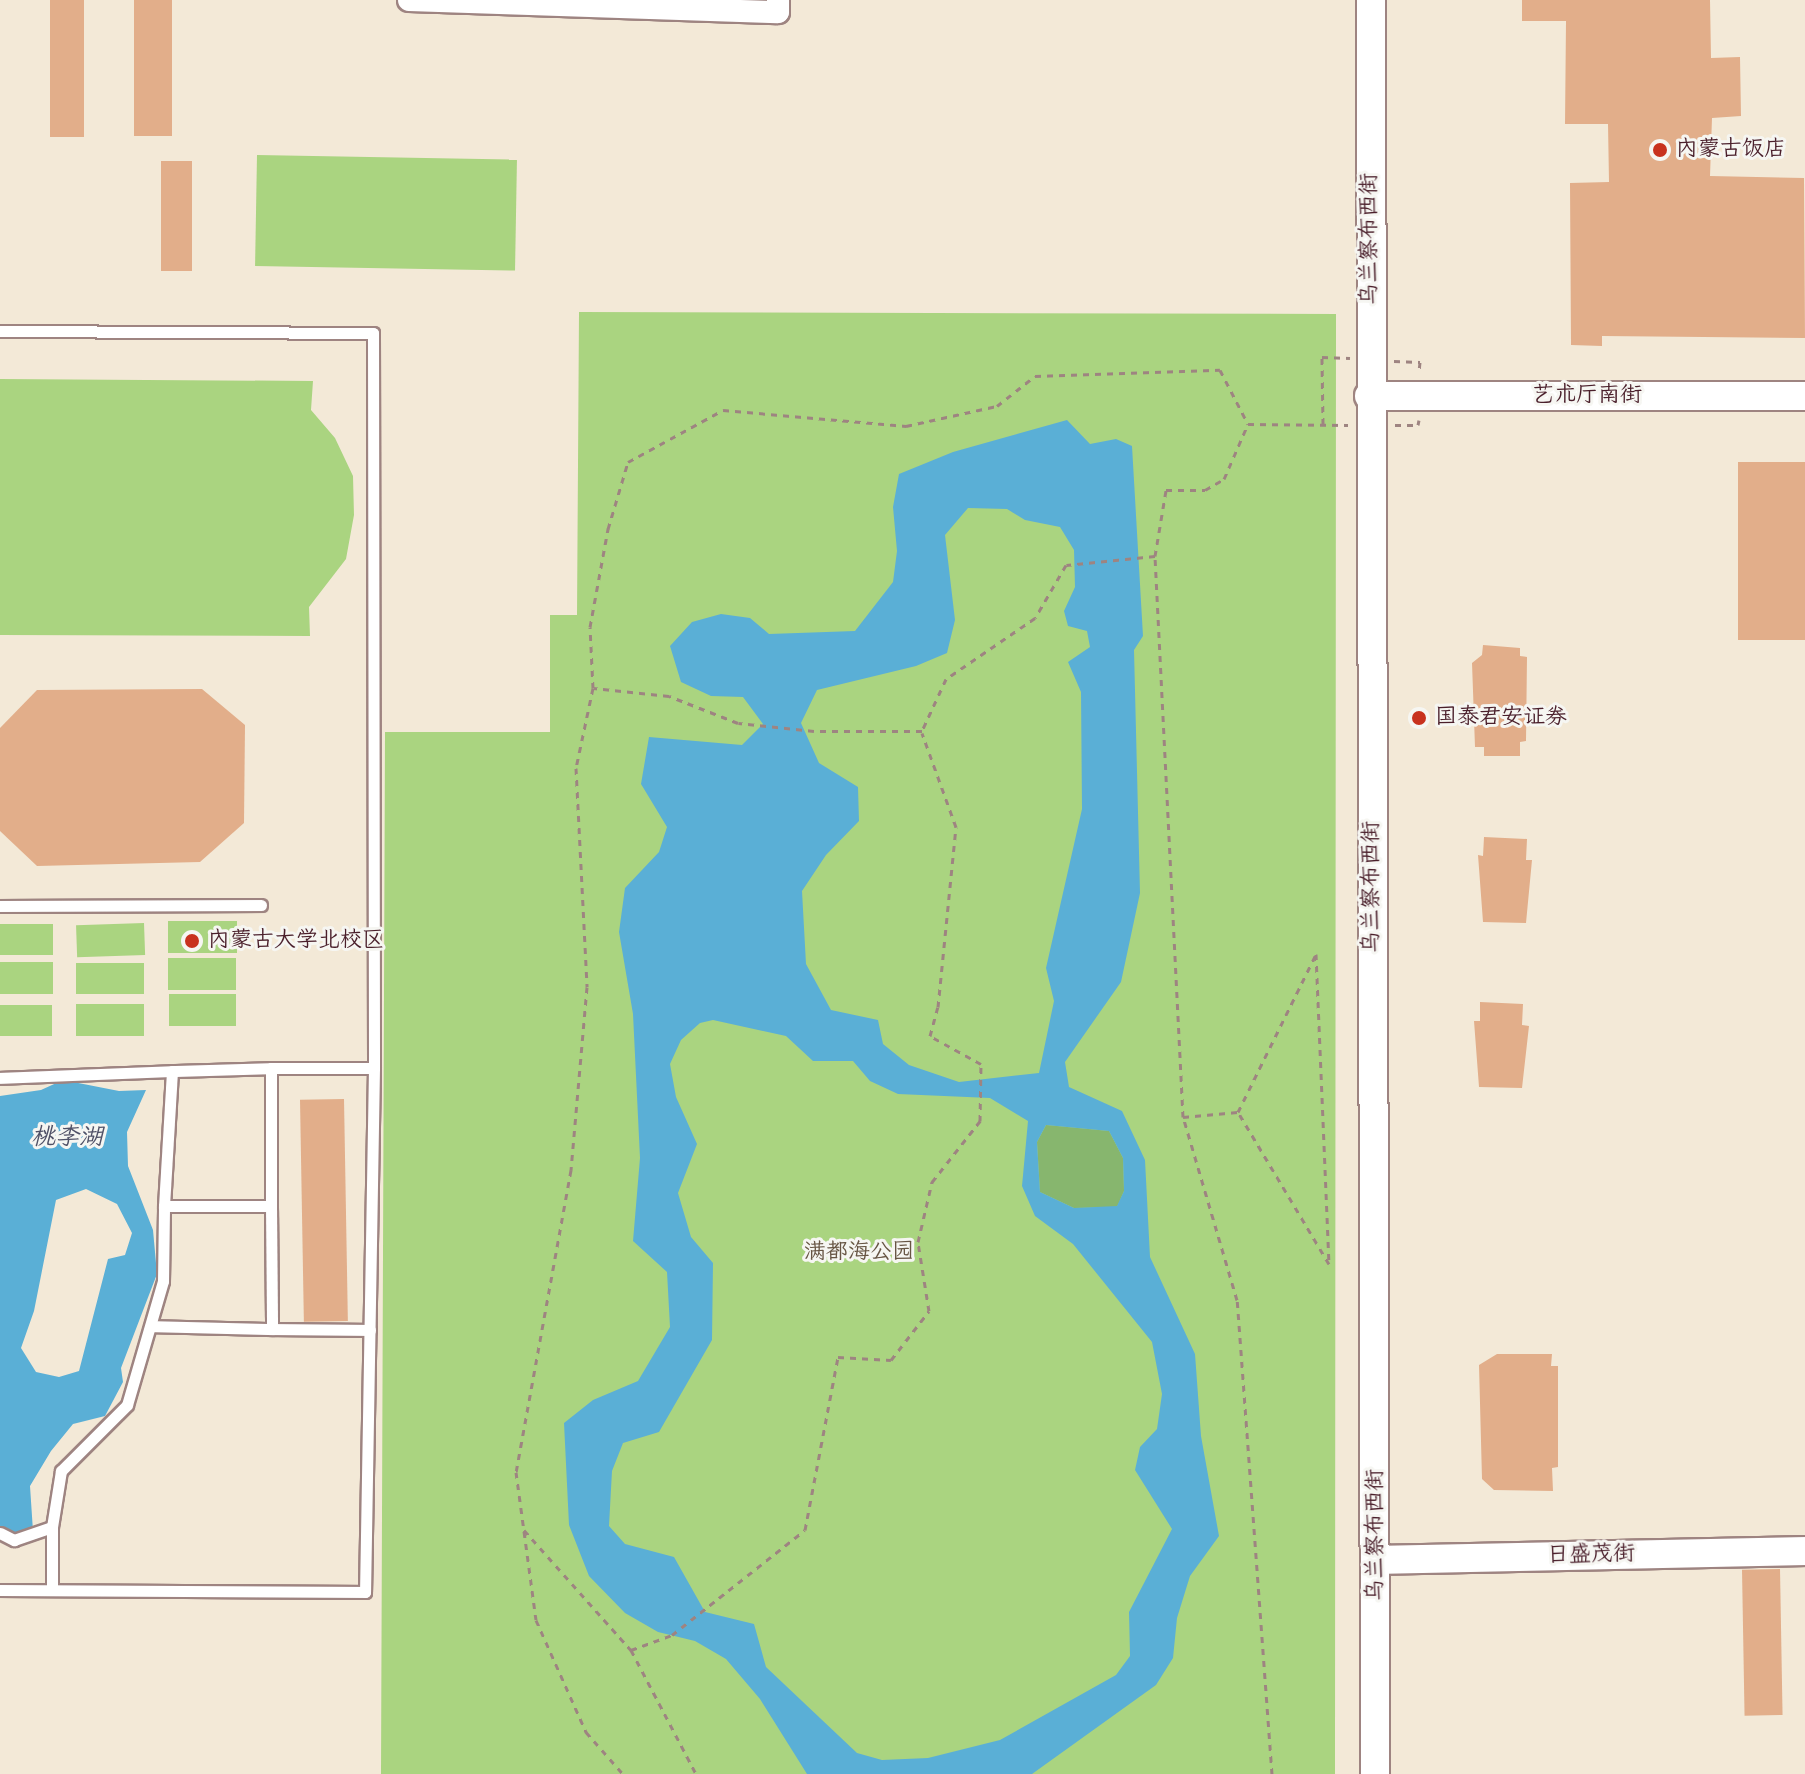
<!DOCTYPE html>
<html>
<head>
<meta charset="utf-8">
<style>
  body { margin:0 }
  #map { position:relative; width:1805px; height:1774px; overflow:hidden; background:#f3e9d7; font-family:Kalam,"LXGW WenKai TC",sans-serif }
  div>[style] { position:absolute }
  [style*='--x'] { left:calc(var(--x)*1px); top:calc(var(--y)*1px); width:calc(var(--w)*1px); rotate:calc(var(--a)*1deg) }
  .green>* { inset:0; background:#aad480; transform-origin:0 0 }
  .forest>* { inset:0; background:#87b66e }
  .water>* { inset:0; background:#5aafd6 }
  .building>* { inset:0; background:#e2ae8a; transform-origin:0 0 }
  .path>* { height:3px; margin-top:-1.5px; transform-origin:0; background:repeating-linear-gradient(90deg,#9e8481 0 6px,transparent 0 12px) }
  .roads { filter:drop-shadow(2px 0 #9e8481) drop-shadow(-2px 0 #9e8481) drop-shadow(0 2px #9e8481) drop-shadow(0 -2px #9e8481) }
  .service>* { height:11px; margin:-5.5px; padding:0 5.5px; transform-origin:5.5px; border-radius:5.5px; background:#fff }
  .minor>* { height:22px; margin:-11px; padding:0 11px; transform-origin:11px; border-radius:11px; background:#fff }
  .tertiary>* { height:28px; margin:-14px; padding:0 14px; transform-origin:14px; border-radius:14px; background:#fff }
  .dots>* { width:22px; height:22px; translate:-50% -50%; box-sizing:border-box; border:4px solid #f6f6f2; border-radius:50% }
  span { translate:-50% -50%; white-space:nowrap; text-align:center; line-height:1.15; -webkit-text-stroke:6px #f6f6f2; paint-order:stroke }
  .poi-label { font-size:22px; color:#4a1f2b }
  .left { translate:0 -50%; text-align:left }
  .street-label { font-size:22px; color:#4a1f2b }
  .park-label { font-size:22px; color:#675544 }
  .water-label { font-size:24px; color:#505167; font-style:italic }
</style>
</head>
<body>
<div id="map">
  <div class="green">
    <div style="left:257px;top:155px;width:260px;height:111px;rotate:1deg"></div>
    <div style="clip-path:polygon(579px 312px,1336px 314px,1335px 1774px,381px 1774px,385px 732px,550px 732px,550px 615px,577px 615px)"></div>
    <div style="clip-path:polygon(0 379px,313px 381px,311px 410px,335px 438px,353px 476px,354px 515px,346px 559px,309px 607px,310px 636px,0 635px)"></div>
    <div style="left:168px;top:921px;width:69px;height:32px"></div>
    <div style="left:144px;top:923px;width:32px;height:68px;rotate:88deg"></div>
    <div style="left:0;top:924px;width:53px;height:31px"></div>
    <div style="left:168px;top:958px;width:68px;height:32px"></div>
    <div style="left:53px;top:962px;width:32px;height:53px;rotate:90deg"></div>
    <div style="left:76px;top:963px;width:68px;height:31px"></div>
    <div style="left:236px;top:994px;width:32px;height:67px;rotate:90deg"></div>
    <div style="left:144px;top:1004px;width:32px;height:68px;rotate:90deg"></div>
    <div style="left:0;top:1005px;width:52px;height:31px"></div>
  </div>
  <div class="forest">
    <div style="clip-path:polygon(1046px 1125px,1109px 1131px,1123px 1158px,1124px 1191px,1117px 1207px,1074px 1208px,1040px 1192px,1037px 1142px)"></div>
  </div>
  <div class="water">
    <div style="clip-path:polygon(evenodd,1067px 420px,1090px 444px,1116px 439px,1132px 446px,1143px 636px,1134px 650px,1140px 893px,1121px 982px,1065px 1062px,1069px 1087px,1122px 1111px,1145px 1160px,1150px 1257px,1195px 1354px,1201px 1436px,1219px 1536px,1190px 1576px,1177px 1618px,1173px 1658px,1156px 1685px,1032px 1774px,807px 1774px,760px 1699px,726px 1659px,695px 1641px,658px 1632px,625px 1613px,589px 1576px,569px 1525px,564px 1423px,593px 1400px,638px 1381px,670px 1327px,667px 1272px,633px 1241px,640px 1158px,633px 1014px,619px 932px,625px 888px,659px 852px,667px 827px,641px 784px,649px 737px,742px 745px,763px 724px,743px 697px,711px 696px,681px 682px,670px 646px,692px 622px,721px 614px,750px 618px,769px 634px,855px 631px,893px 582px,897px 551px,893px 507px,899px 474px,953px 452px,1067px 420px,968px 508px,1007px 509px,1025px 520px,1060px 527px,1074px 550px,1075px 587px,1064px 611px,1068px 626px,1087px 631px,1090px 647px,1068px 662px,1081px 692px,1082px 809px,1046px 968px,1054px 1001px,1039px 1073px,959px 1082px,909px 1065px,883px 1044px,878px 1020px,831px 1010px,806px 964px,802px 891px,826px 855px,859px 821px,858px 787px,819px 763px,801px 723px,817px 690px,916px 666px,947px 653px,955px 620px,945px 535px,968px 508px,1067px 420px,713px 1020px,786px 1036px,813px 1061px,853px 1061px,870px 1081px,898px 1094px,990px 1098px,1028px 1121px,1022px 1186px,1035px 1216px,1073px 1244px,1152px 1342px,1162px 1394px,1157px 1429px,1140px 1447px,1135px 1470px,1172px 1529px,1129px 1612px,1130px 1656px,1116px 1675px,1000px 1740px,928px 1758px,882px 1760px,857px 1753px,766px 1667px,754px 1624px,705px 1612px,674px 1557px,625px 1544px,609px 1526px,612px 1471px,623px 1443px,659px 1432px,712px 1340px,713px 1263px,691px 1237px,678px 1193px,697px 1144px,676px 1097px,670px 1064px,681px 1040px,700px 1023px,713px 1020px,1067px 420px,1046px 1125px,1109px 1131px,1123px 1158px,1124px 1191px,1117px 1206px,1074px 1208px,1040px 1192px,1037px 1142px,1046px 1125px)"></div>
    <div style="clip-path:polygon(evenodd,63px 1080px,119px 1091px,146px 1090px,127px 1132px,128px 1166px,153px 1230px,157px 1274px,121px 1368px,123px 1382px,105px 1416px,73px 1424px,51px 1451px,30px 1486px,33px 1531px,14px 1540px,0 1533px,0 1096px,41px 1090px,63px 1080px,86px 1189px,117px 1204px,132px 1233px,125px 1255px,108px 1259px,79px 1371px,59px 1377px,36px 1372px,21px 1348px,34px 1311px,56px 1200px,86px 1189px)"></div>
  </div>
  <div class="building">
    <div style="left:50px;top:0;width:34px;height:137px"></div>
    <div style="left:134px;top:0;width:38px;height:136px"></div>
    <div style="clip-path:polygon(1522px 0,1710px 0,1711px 58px,1740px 57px,1741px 116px,1712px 118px,1710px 176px,1804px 178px,1805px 338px,1602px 336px,1602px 346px,1571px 345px,1570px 183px,1609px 182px,1608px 124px,1565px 124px,1566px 21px,1522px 21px)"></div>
    <div style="left:161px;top:161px;width:31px;height:110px"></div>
    <div style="left:1805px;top:462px;width:178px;height:67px;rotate:90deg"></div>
    <div style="clip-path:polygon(1483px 645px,1520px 648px,1520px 656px,1527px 657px,1526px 741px,1520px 742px,1520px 756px,1484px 756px,1484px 747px,1475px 747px,1472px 663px,1482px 655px)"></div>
    <div style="clip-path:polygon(202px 689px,245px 725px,244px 823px,200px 862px,37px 866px,0 831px,0 728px,37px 690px)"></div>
    <div style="clip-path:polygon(1484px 837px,1527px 839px,1526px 860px,1532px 860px,1526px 923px,1483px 922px,1478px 855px,1483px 856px)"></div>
    <div style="clip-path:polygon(1480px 1002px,1523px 1004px,1522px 1025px,1529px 1026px,1522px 1088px,1479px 1087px,1474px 1021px,1480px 1021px)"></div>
    <div style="left:344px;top:1099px;width:222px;height:44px;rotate:89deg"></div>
    <div style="clip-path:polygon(1497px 1354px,1552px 1354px,1551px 1366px,1558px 1366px,1558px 1467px,1552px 1468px,1553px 1491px,1494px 1490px,1482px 1479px,1479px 1365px)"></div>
    <div style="left:1780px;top:1569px;width:146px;height:38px;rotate:89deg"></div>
  </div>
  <div class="path">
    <div style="--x:1394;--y:361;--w:26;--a:2"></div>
    <div style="--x:1420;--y:362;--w:10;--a:96"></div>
    <div style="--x:1323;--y:424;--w:67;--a:-90.9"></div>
    <div style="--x:1322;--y:357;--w:28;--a:2"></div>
    <div style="--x:1395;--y:425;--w:23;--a:0"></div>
    <div style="--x:1418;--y:425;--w:5;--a:-79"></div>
    <div style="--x:1155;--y:556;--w:89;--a:174.2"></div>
    <div style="--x:1066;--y:565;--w:61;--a:120.3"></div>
    <div style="--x:1035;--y:618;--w:108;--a:145.6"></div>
    <div style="--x:946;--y:679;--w:57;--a:114.8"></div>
    <div style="--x:922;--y:731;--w:108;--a:180"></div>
    <div style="--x:814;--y:731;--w:76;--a:-174"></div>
    <div style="--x:738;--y:723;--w:74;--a:-158.6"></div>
    <div style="--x:669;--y:696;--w:76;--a:-174"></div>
    <div style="--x:593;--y:688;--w:61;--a:-92.8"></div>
    <div style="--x:590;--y:627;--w:100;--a:-79.6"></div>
    <div style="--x:608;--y:529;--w:70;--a:-73.4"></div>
    <div style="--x:628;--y:462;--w:108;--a:-28.7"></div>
    <div style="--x:723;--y:410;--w:184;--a:5"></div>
    <div style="--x:906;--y:426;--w:93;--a:-12.4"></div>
    <div style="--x:997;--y:406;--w:48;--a:-38.3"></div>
    <div style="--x:1035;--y:376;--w:185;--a:-1.9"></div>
    <div style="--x:1220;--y:370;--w:61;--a:62.6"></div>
    <div style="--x:593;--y:688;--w:82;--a:102"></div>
    <div style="--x:576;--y:768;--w:219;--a:87.1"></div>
    <div style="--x:587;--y:987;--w:184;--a:95"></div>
    <div style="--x:571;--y:1170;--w:307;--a:100.3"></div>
    <div style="--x:516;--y:1472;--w:149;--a:82.3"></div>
    <div style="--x:536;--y:1620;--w:123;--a:65.9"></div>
    <div style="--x:586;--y:1732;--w:56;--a:48.6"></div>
    <div style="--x:1316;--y:954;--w:310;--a:87.6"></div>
    <div style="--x:1329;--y:1264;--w:177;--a:-120.9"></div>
    <div style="--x:1238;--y:1112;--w:176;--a:-63.7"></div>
    <div style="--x:1183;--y:1117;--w:55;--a:-5.2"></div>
    <div style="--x:524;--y:1530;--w:161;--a:48.3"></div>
    <div style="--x:631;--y:1650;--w:140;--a:62.3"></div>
    <div style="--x:631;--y:1650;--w:44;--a:-20.1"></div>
    <div style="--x:672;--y:1635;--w:169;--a:-38.3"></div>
    <div style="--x:805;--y:1530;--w:176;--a:-79.2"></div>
    <div style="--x:838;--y:1357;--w:53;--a:3.2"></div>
    <div style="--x:891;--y:1360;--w:62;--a:-52.2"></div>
    <div style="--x:929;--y:1311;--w:70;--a:-99.1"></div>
    <div style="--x:918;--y:1242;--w:62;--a:-76.9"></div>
    <div style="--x:932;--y:1182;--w:78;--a:-51.8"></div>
    <div style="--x:980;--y:1121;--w:57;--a:-89"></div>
    <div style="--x:981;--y:1064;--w:58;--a:-151.2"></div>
    <div style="--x:930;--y:1036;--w:30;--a:-75"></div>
    <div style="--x:938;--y:1007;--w:181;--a:-84.3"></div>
    <div style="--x:956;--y:827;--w:100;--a:-109.9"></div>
    <div style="--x:1272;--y:1774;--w:475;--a:-94.2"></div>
    <div style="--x:1237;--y:1300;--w:191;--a:-106.4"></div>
    <div style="--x:1183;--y:1117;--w:562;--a:-92.86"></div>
    <div style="--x:1155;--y:556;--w:67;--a:-80.5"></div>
    <div style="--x:1166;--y:490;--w:39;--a:0"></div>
    <div style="--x:1205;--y:490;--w:22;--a:-30"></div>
    <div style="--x:1224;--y:479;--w:60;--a:-66.4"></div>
    <div style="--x:1248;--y:424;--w:100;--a:0.6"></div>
  </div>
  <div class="roads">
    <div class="service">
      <div style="--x:0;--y:331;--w:373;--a:0.3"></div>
      <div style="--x:373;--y:333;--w:735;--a:89.92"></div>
      <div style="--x:374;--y:1068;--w:524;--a:90.98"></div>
      <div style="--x:365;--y:1592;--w:365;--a:-179.7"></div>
      <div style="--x:0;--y:906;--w:261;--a:-0.2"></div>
      <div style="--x:0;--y:1078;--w:172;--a:-2.3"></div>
      <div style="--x:164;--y:1206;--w:135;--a:-86.6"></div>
      <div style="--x:172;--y:1071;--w:99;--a:-1.7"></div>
      <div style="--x:271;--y:1206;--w:138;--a:-90"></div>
      <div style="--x:271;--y:1068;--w:103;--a:0"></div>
      <div style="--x:272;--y:1329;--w:98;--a:0.6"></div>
      <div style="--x:0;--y:1533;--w:16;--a:27"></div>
      <div style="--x:14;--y:1540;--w:40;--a:-18.9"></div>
      <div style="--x:52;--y:1590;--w:63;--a:-90"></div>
      <div style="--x:52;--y:1527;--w:57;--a:-80.9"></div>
      <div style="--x:61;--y:1471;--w:93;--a:-45"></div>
      <div style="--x:127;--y:1405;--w:129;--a:-73.8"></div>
      <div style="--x:163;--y:1281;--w:75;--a:-89.2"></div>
      <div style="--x:164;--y:1206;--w:107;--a:0"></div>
      <div style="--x:271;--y:1206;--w:123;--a:89.5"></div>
      <div style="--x:272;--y:1329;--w:121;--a:-178.6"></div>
    </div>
    <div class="minor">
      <div style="--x:409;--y:0;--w:369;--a:1.9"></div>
      <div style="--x:778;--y:12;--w:12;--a:-90"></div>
    </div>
    <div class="tertiary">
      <div style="--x:1371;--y:0;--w:1774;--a:89.87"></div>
      <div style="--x:1369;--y:396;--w:436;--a:0"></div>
      <div style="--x:1376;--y:1560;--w:429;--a:-1.2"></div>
    </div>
  </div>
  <div class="dots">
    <div style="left:1660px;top:150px;background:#c8321e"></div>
    <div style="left:1419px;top:718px;background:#c8321e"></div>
    <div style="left:192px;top:941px;background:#c8321e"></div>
  </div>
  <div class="poi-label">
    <span class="left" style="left:1676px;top:150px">内蒙古饭店</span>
    <span class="left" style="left:1435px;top:718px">国泰君安证券</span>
    <span class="left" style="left:208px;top:941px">内蒙古大学北校区</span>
  </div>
  <div class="street-label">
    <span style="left:1370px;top:239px;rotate:-90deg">乌兰察布西街</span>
    <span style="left:1587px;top:396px">艺术厅南街</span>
    <span style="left:1372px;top:887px;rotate:-90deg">乌兰察布西街</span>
    <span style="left:1376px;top:1535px;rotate:-90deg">乌兰察布西街</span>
    <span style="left:1591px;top:1555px;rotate:-1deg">日盛茂街</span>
  </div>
  <div class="park-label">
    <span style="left:859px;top:1253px">满都海公园</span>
  </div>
  <div class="water-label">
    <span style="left:67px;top:1138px">桃李湖</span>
  </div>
</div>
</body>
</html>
